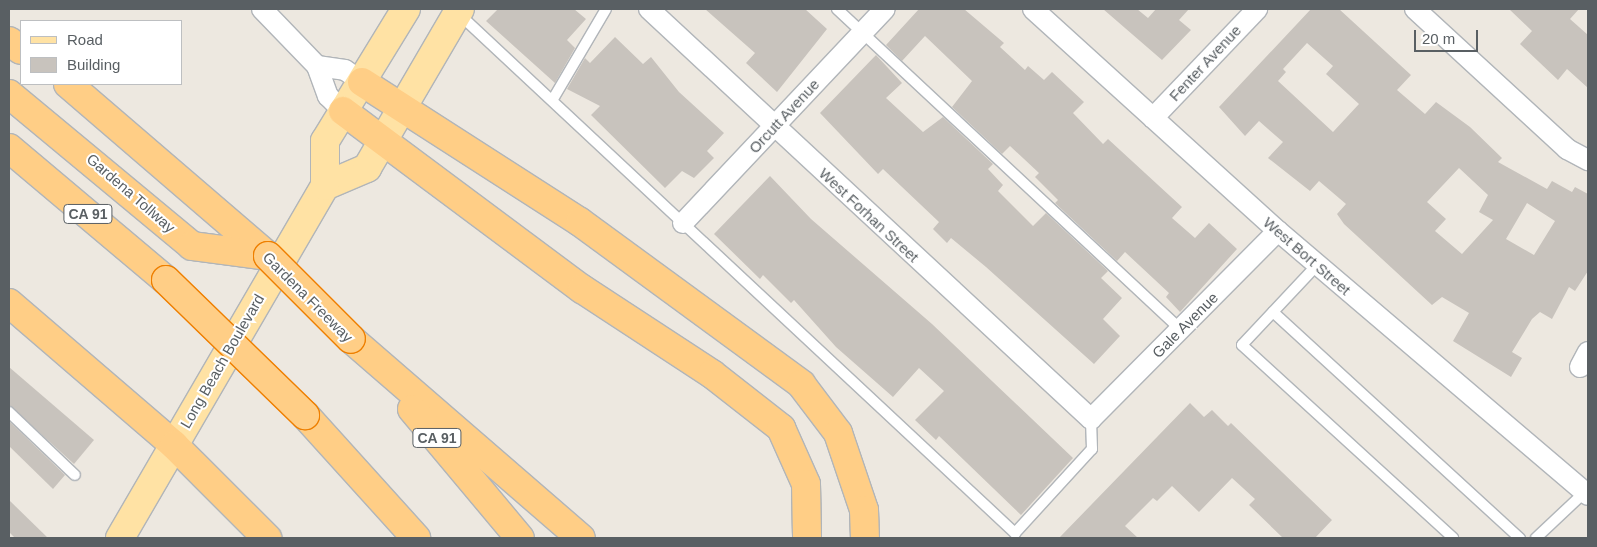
<!DOCTYPE html>
<html>
<head>
<meta charset="utf-8">
<style>
  body { margin:0 }
  #map { position:relative; width:1597px; height:547px; overflow:hidden; background:#ede8e0; font-family:Arial,sans-serif }
  div>[style] { position:absolute }
  [style*='--x'] { left:calc(var(--x)*1px); top:calc(var(--y)*1px); width:calc(var(--w)*1px); rotate:calc(var(--a)*1deg) }
  .building>* { inset:0; background:#c8c3bd }
  .roads { filter:drop-shadow(1px 0 #b1b5b9) drop-shadow(-1px 0 #b1b5b9) drop-shadow(0 1px #b1b5b9) drop-shadow(0 -1px #b1b5b9) }
  .service>* { height:10px; margin:-5px; padding:0 5px; transform-origin:5px; border-radius:5px; background:#fff }
  .minor>* { height:20px; margin:-10px; padding:0 10px; transform-origin:10px; border-radius:10px; background:#fff }
  .primary>* { height:28px; margin:-14px; padding:0 14px; transform-origin:14px; border-radius:14px; background:#ffe2a4 }
  .motorway>* { height:28px; margin:-14px; padding:0 14px; transform-origin:14px; border-radius:14px; background:#ffce86 }
  .bridges { filter:drop-shadow(1px 0 #ee7f00) drop-shadow(-1px 0 #ee7f00) drop-shadow(0 1px #ee7f00) drop-shadow(0 -1px #ee7f00) }
  .motorway-bridge>* { height:28px; margin:-14px; padding:0 14px; transform-origin:14px; border-radius:14px; background:#ffce86 }
  span { translate:-50% -50%; white-space:nowrap; text-align:center; line-height:1.15; -webkit-text-stroke:4px #fff; paint-order:stroke }
  .shield-label span { padding:1px 4px; background:#fff; border:1px solid; border-radius:4px; -webkit-text-stroke-width:0 }
  .shield-label { font-size:14px; color:#595f63; font-weight:700 }
  .street-label { font-size:15px; color:#595f63 }
  .frame { position:absolute; inset:0; border:10px solid #595f63; pointer-events:none }
  .legend { position:absolute; left:20px; top:20px; width:162px; height:65px; box-sizing:border-box; background:#fff; border:1px solid #bdbfc1; margin:0; padding:6px 9px; list-style:none; font-size:15px; color:#595f63 }
  .legend li { display:flex; align-items:center; gap:10px; height:25px }
  .legend b { width:25px; border:1px solid #bdbfc1 }
  .scale { position:absolute; left:1414px; top:30px; width:64px; height:22px; box-sizing:border-box; border:2px solid #595f63; border-top:0; padding-left:6px; font-size:15px; line-height:18px; white-space:nowrap; color:#595f63; -webkit-text-stroke:4px #fff; paint-order:stroke }
</style>
</head>
<body>
<div id="map">
  <div class="building">
    <div style="clip-path:polygon(498px 9px,574px 9px,586px 19px,567px 40px,575px 48px,555px 83px,486px 21px)"></div>
    <div style="clip-path:polygon(705px 9px,805px 9px,827px 29px,777px 92px,746px 63px,755px 53px)"></div>
    <div style="clip-path:polygon(919px 9px,964px 9px,1004px 43px,1000px 47px,1025px 70px,1028px 66px,1044px 80px,1052px 72px,1084px 102px,1073px 113px,1103px 144px,1108px 139px,1182px 207px,1172px 218px,1195px 238px,1209px 223px,1237px 249px,1180px 312px,1166px 297px,1169px 293px,1125px 252px,1117px 261px,1055px 203px,1058px 200px,1035px 177px,1039px 173px,1010px 146px,1002px 154px,952px 107px,972px 81px,925px 36px,902px 61px,886px 45px)"></div>
    <div style="clip-path:polygon(1103px 9px,1137px 9px,1148px 18px,1156px 9px,1189px 9px,1179px 20px,1191px 30px,1162px 60px)"></div>
    <div style="clip-path:polygon(evenodd,1311px 9px,1339px 9px,1411px 75px,1397px 90px,1425px 114px,1436px 102px,1470px 127px,1502px 158px,1498px 162px,1547px 189px,1552px 181px,1572px 192px,1575px 187px,1588px 194px,1588px 271px,1575px 291px,1569px 287px,1552px 319px,1540px 312px,1532px 319px,1512px 352px,1522px 358px,1511px 377px,1453px 341px,1469px 313px,1442px 297px,1432px 305px,1344px 224px,1337px 214px,1346px 204px,1319px 181px,1310px 191px,1268px 158px,1283px 142px,1259px 121px,1245px 136px,1219px 107px,1311px 9px,1307px 43px,1333px 66px,1326px 74px,1359px 104px,1333px 132px,1278px 81px,1286px 72px,1283px 69px,1307px 43px,1311px 9px,1459px 168px,1488px 195px,1479px 212px,1493px 220px,1462px 254px,1435px 231px,1446px 219px,1427px 202px,1459px 168px,1311px 9px,1527px 203px,1555px 221px,1534px 255px,1506px 239px,1527px 203px)"></div>
    <div style="clip-path:polygon(1509px 9px,1579px 9px,1570px 19px,1588px 35px,1588px 88px,1567px 69px,1558px 80px,1520px 44px,1532px 31px)"></div>
    <div style="clip-path:polygon(615px 37px,643px 64px,651px 57px,679px 92px,724px 133px,707px 151px,714px 158px,694px 178px,682px 171px,665px 188px,591px 115px,600px 106px,567px 89px,585px 58px,590px 63px)"></div>
    <div style="clip-path:polygon(876px 55px,902px 83px,886px 98px,923px 132px,943px 117px,993px 164px,988px 169px,1003px 185px,998px 191px,1033px 226px,1046px 213px,1108px 271px,1101px 278px,1122px 298px,1103px 319px,1120px 336px,1094px 364px,986px 267px,951px 238px,947px 243px,933px 229px,939px 222px,883px 169px,878px 174px,820px 113px)"></div>
    <div style="clip-path:polygon(770px 176px,811px 219px,932px 324px,1073px 458px,1021px 515px,939px 436px,936px 440px,915px 420px,944px 391px,919px 368px,893px 397px,836px 347px,794px 300px,791px 303px,763px 275px,760px 279px,714px 234px)"></div>
    <div style="clip-path:polygon(9px 367px,94px 440px,74px 464px,9px 405px)"></div>
    <div style="clip-path:polygon(1190px 403px,1204px 417px,1212px 410px,1228px 426px,1231px 423px,1332px 520px,1315px 538px,1283px 538px,1249px 505px,1255px 499px,1232px 478px,1199px 512px,1172px 486px,1157px 501px,1153px 498px,1125px 526px,1138px 538px,1059px 538px)"></div>
    <div style="clip-path:polygon(9px 421px,65px 475px,53px 489px,9px 446px)"></div>
    <div style="clip-path:polygon(9px 500px,48px 538px,15px 538px,9px 532px)"></div>
  </div>
  <div class="roads">
    <div class="service">
      <div style="--x:837;--y:9;--w:471;--a:43"></div>
      <div style="--x:459;--y:14;--w:761;--a:43.03"></div>
      <div style="--x:1015;--y:533;--w:114;--a:-47.5"></div>
      <div style="--x:1092;--y:449;--w:30;--a:-92"></div>
      <div style="--x:553;--y:99;--w:104;--a:-59.5"></div>
      <div style="--x:1318;--y:264;--w:111;--a:133.2"></div>
      <div style="--x:1242;--y:345;--w:286;--a:42.4"></div>
      <div style="--x:1273;--y:312;--w:335;--a:42.5"></div>
      <div style="--x:9;--y:412;--w:91;--a:43.7"></div>
      <div style="--x:1536;--y:538;--w:67;--a:-43.2"></div>
    </div>
    <div class="minor">
      <div style="--x:262;--y:9;--w:79;--a:46"></div>
      <div style="--x:317;--y:66;--w:32;--a:70"></div>
      <div style="--x:328;--y:96;--w:21;--a:45"></div>
      <div style="--x:649;--y:9;--w:603;--a:42.85"></div>
      <div style="--x:1091;--y:419;--w:265;--a:-45.2"></div>
      <div style="--x:1033;--y:9;--w:331;--a:42.2"></div>
      <div style="--x:1278;--y:231;--w:407;--a:40.4"></div>
      <div style="--x:1415;--y:9;--w:207;--a:42.6"></div>
      <div style="--x:1567;--y:149;--w:24;--a:28"></div>
      <div style="--x:317;--y:66;--w:28;--a:8"></div>
      <div style="--x:345;--y:70;--w:21;--a:35"></div>
      <div style="--x:1153;--y:118;--w:151;--a:-46.3"></div>
      <div style="--x:683;--y:223;--w:294;--a:-46.7"></div>
      <div style="--x:1580;--y:367;--w:17;--a:-62"></div>
    </div>
    <div class="primary">
      <div style="--x:325;--y:186;--w:46;--a:-23.2"></div>
      <div style="--x:367;--y:168;--w:184;--a:-59.7"></div>
      <div style="--x:120;--y:538;--w:407;--a:-59.8"></div>
      <div style="--x:325;--y:186;--w:45;--a:-90"></div>
      <div style="--x:325;--y:141;--w:155;--a:-58.5"></div>
    </div>
    <div class="motorway">
      <div style="--x:9;--y:41;--w:15;--a:37"></div>
      <div style="--x:362;--y:82;--w:259;--a:32.7"></div>
      <div style="--x:580;--y:222;--w:274;--a:36.2"></div>
      <div style="--x:801;--y:384;--w:61;--a:52.9"></div>
      <div style="--x:838;--y:433;--w:81;--a:71.3"></div>
      <div style="--x:864;--y:510;--w:28;--a:88"></div>
      <div style="--x:68;--y:84;--w:264;--a:40.7"></div>
      <div style="--x:9;--y:94;--w:238;--a:39.7"></div>
      <div style="--x:192;--y:246;--w:77;--a:7.5"></div>
      <div style="--x:343;--y:111;--w:298;--a:36.7"></div>
      <div style="--x:582;--y:289;--w:155;--a:33.2"></div>
      <div style="--x:712;--y:374;--w:88;--a:38"></div>
      <div style="--x:781;--y:428;--w:61;--a:65.9"></div>
      <div style="--x:806;--y:484;--w:54;--a:88.9"></div>
      <div style="--x:9;--y:148;--w:205;--a:40.1"></div>
      <div style="--x:9;--y:303;--w:218;--a:40.7"></div>
      <div style="--x:174;--y:445;--w:132;--a:45"></div>
      <div style="--x:351;--y:339;--w:304;--a:40.9"></div>
      <div style="--x:412;--y:409;--w:168;--a:50.1"></div>
      <div style="--x:305;--y:415;--w:166;--a:47.9"></div>
    </div>
  </div>
  <div class="bridges">
    <div class="motorway-bridge">
      <div style="--x:268;--y:256;--w:117;--a:45"></div>
      <div style="--x:166;--y:280;--w:194;--a:44.2"></div>
    </div>
  </div>
  <div class="shield-label">
    <span style="left:88px;top:214px">CA 91</span>
    <span style="left:437px;top:438px">CA 91</span>
  </div>
  <div class="street-label">
    <span style="left:1205px;top:63px;rotate:-47deg">Fenter Avenue</span>
    <span style="left:784px;top:116px;rotate:-47deg">Orcutt Avenue</span>
    <span style="left:131px;top:193px;rotate:41deg">Gardena Tollway</span>
    <span style="left:869px;top:215px;rotate:43deg">West Forhan Street</span>
    <span style="left:1307px;top:256px;rotate:41deg">West Bort Street</span>
    <span style="left:308px;top:297px;rotate:45deg">Gardena Freeway</span>
    <span style="left:1185px;top:325px;rotate:-45deg">Gale Avenue</span>
    <span style="left:222px;top:361px;rotate:-60deg">Long Beach Boulevard</span>
  </div>
  <div class="frame"></div>
  <ul class="legend">
  <li><b style="height:6px;background:#ffe2a4"></b>Road</li>
  <li><b style="height:14px;background:#c8c3bd"></b>Building</li>
  </ul>
  <div class="scale">20 m</div>
</div>
</body>
</html>
